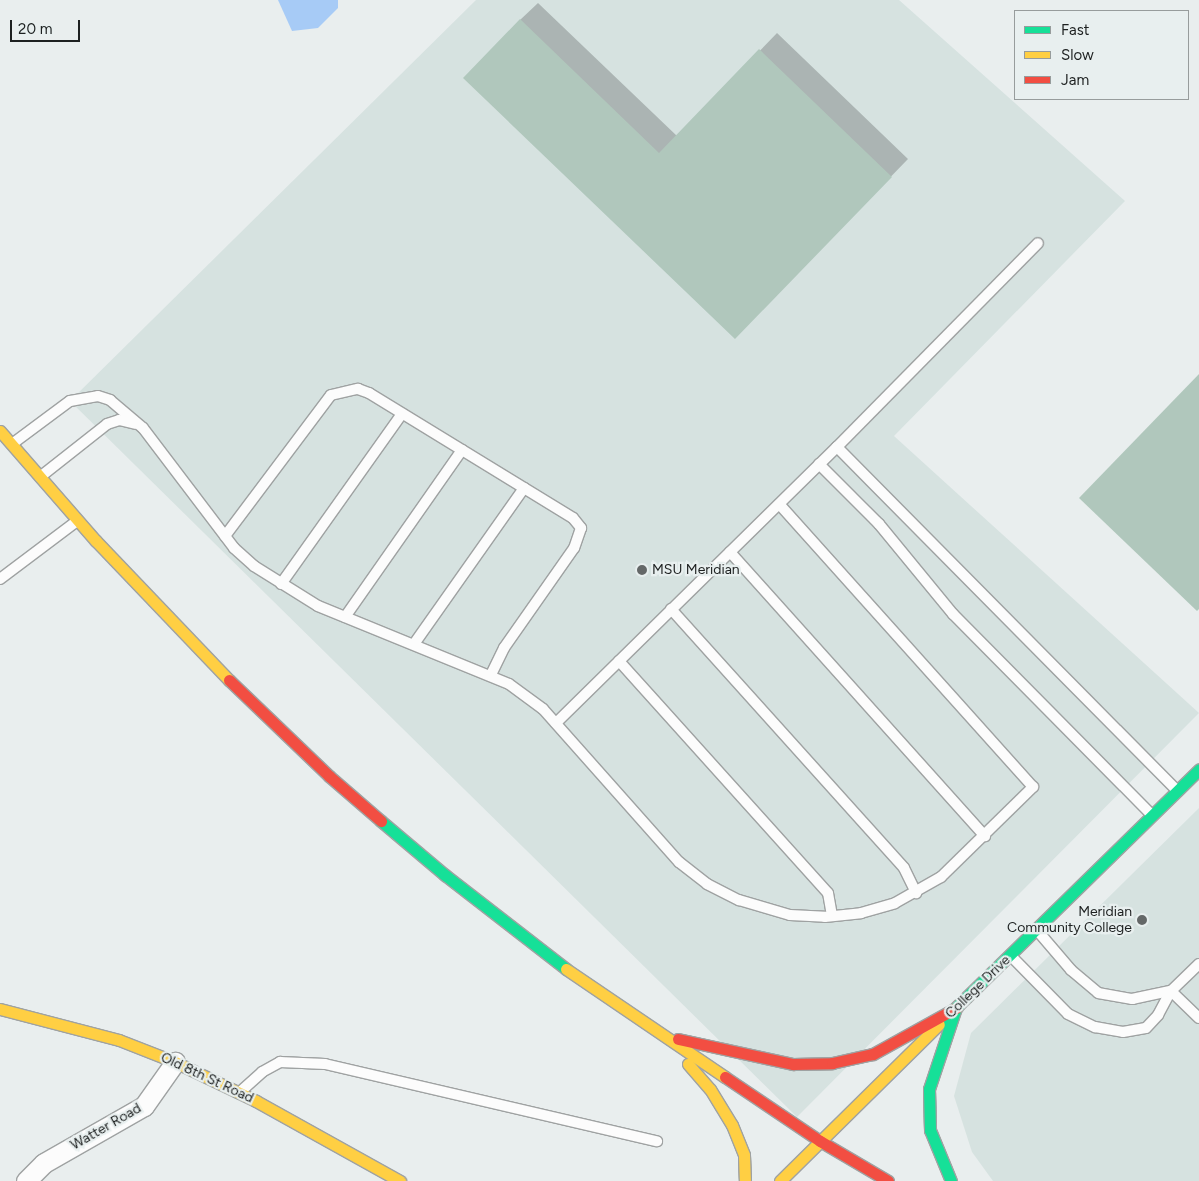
<!DOCTYPE html>
<html>
<head>
<meta charset="utf-8">
<style>
  body { margin:0 }
  #map { position:relative; width:1199px; height:1181px; overflow:hidden; background:#e9eeee; font-family:Figtree,sans-serif }
  div>[style] { position:absolute }
  [style*='--x'] { left:calc(var(--x)*1px); top:calc(var(--y)*1px); width:calc(var(--w)*1px); rotate:calc(var(--a)*1deg) }
  .built>* { inset:0; background:#d6e2e0 }
  .water>* { inset:0; background:#a7cbf6 }
  .shadow>* { inset:0; background:#0003 }
  .building>* { inset:0; background:#b0c7bc }
  .roads { filter:drop-shadow(1px 0 #9fa2a2) drop-shadow(-1px 0 #9fa2a2) drop-shadow(0 1px #9fa2a2) drop-shadow(0 -1px #9fa2a2) }
  .lane>* { height:10px; margin:-5px; padding:0 5px; transform-origin:5px; border-radius:5px; background:#fcfcfc }
  .street>* { height:19px; margin:-9.5px; padding:0 9.5px; transform-origin:9.5px; border-radius:9.5px; background:#fcfcfc }
  .fast>* { height:11px; margin:-5.5px; padding:0 5.5px; transform-origin:5.5px; border-radius:5.5px; background:#16e098 }
  .slow>* { height:11px; margin:-5.5px; padding:0 5.5px; transform-origin:5.5px; border-radius:5.5px; background:#ffcf43 }
  .jam>* { height:11px; margin:-5.5px; padding:0 5.5px; transform-origin:5.5px; border-radius:5.5px; background:#f24e42 }
  .dots>* { width:14px; height:14px; translate:-50% -50%; box-sizing:border-box; border:2px solid #e8efef; border-radius:50% }
  span { translate:-50% -50%; white-space:nowrap; text-align:center; line-height:1.15; -webkit-text-stroke:4.5px #e8efef; paint-order:stroke }
  .poi-label { font-size:14px; color:#1d2020 }
  .left { translate:0 -50%; text-align:left }
  .right { translate:-100% -50%; text-align:right }
  .street-label { font-size:14px; color:#1d2020 }
  .legend { position:absolute; left:1014px; top:10px; width:175px; height:90px; box-sizing:border-box; background:#e8efef; border:1px solid #979c9c; margin:0; padding:6px 9px; list-style:none; font-size:15px; color:#1d2020 }
  .legend li { display:flex; align-items:center; gap:10px; height:25px }
  .legend b { width:25px; border:1px solid #979c9c }
  .scale { position:absolute; left:10px; top:20px; width:70px; height:22px; box-sizing:border-box; border:2px solid #1d2020; border-top:0; padding-left:6px; font-size:15px; line-height:18px; white-space:nowrap; color:#1d2020; -webkit-text-stroke:4px #e8efef; paint-order:stroke }
</style>
</head>
<body>
<div id="map">
  <div class="built">
    <div style="clip-path:polygon(476px 0,899px 0,1125px 201px,894px 436px,1199px 713px,797px 1117px,70px 401px)"></div>
    <div style="clip-path:polygon(1199px 808px,1199px 1181px,993px 1181px,972px 1152px,954px 1096px,971px 1033px)"></div>
  </div>
  <div class="water">
    <div style="clip-path:polygon(278px 0,338px 0,338px 8px,318px 28px,292px 31px)"></div>
  </div>
  <div class="shadow">
    <div style="clip-path:polygon(538px 3px,677px 136px,777px 33px,908px 159px,752px 320px,520px 20px)"></div>
  </div>
  <div class="building">
    <div style="clip-path:polygon(520px 19px,659px 153px,759px 49px,892px 177px,735px 339px,463px 78px)"></div>
    <div style="clip-path:polygon(1199px 374px,1199px 609px,1197px 611px,1079px 498px)"></div>
  </div>
  <div class="roads">
    <div class="lane">
      <div style="--x:12;--y:444;--w:72;--a:-36.6"></div>
      <div style="--x:70;--y:401;--w:28;--a:-10"></div>
      <div style="--x:98;--y:396;--w:13;--a:18"></div>
      <div style="--x:110;--y:400;--w:43;--a:40.3"></div>
      <div style="--x:143;--y:428;--w:151;--a:52.8"></div>
      <div style="--x:234;--y:548;--w:27;--a:42"></div>
      <div style="--x:254;--y:566;--w:75;--a:32"></div>
      <div style="--x:318;--y:606;--w:206;--a:22.2"></div>
      <div style="--x:509;--y:684;--w:42;--a:36.3"></div>
      <div style="--x:543;--y:709;--w:205;--a:48.4"></div>
      <div style="--x:679;--y:862;--w:36;--a:38"></div>
      <div style="--x:707;--y:884;--w:36;--a:27"></div>
      <div style="--x:739;--y:900;--w:53;--a:16.4"></div>
      <div style="--x:790;--y:915;--w:35;--a:3"></div>
      <div style="--x:825;--y:917;--w:36;--a:-6"></div>
      <div style="--x:861;--y:913;--w:35;--a:-16"></div>
      <div style="--x:895;--y:903;--w:53;--a:-29.5"></div>
      <div style="--x:941;--y:877;--w:129;--a:-44.4"></div>
      <div style="--x:1033;--y:787;--w:380;--a:-131.9"></div>
      <div style="--x:837;--y:447;--w:482;--a:45.3"></div>
      <div style="--x:819;--y:464;--w:85;--a:45"></div>
      <div style="--x:879;--y:524;--w:117;--a:50.6"></div>
      <div style="--x:953;--y:614;--w:283;--a:45.3"></div>
      <div style="--x:40;--y:477;--w:85;--a:-38.3"></div>
      <div style="--x:107;--y:424;--w:13;--a:-18"></div>
      <div style="--x:119;--y:420;--w:17;--a:13"></div>
      <div style="--x:225;--y:536;--w:176;--a:-53.1"></div>
      <div style="--x:331;--y:395;--w:28;--a:-13"></div>
      <div style="--x:358;--y:389;--w:12;--a:20"></div>
      <div style="--x:369;--y:393;--w:239;--a:31.5"></div>
      <div style="--x:573;--y:518;--w:13;--a:51"></div>
      <div style="--x:581;--y:528;--w:21;--a:109"></div>
      <div style="--x:574;--y:548;--w:122;--a:125"></div>
      <div style="--x:504;--y:648;--w:30;--a:116"></div>
      <div style="--x:730;--y:552;--w:382;--a:48.1"></div>
      <div style="--x:0;--y:579;--w:96;--a:-37"></div>
      <div style="--x:281;--y:584;--w:209;--a:-54.6"></div>
      <div style="--x:671;--y:609;--w:348;--a:48"></div>
      <div style="--x:904;--y:868;--w:28;--a:64"></div>
      <div style="--x:345;--y:617;--w:204;--a:-55"></div>
      <div style="--x:414;--y:644;--w:191;--a:-54.8"></div>
      <div style="--x:619;--y:661;--w:312;--a:48"></div>
      <div style="--x:828;--y:893;--w:23;--a:80"></div>
      <div style="--x:556;--y:723;--w:394;--a:-44.5"></div>
      <div style="--x:837;--y:447;--w:286;--a:-45.4"></div>
      <div style="--x:1036;--y:929;--w:54;--a:49.5"></div>
      <div style="--x:1071;--y:970;--w:35;--a:40"></div>
      <div style="--x:1098;--y:993;--w:35;--a:10"></div>
      <div style="--x:1132;--y:999;--w:40;--a:-12"></div>
      <div style="--x:1011;--y:956;--w:81;--a:45.5"></div>
      <div style="--x:1068;--y:1014;--w:30;--a:26"></div>
      <div style="--x:1095;--y:1027;--w:28;--a:10"></div>
      <div style="--x:1123;--y:1032;--w:23;--a:-10"></div>
      <div style="--x:1146;--y:1028;--w:18;--a:-47"></div>
      <div style="--x:1158;--y:1015;--w:27;--a:-62"></div>
      <div style="--x:1171;--y:991;--w:39;--a:-44"></div>
      <div style="--x:1171;--y:991;--w:39;--a:44"></div>
      <div style="--x:240;--y:1092;--w:30;--a:-42"></div>
      <div style="--x:262;--y:1072;--w:21;--a:-29"></div>
      <div style="--x:280;--y:1062;--w:45;--a:2.5"></div>
      <div style="--x:325;--y:1064;--w:341;--a:13.1"></div>
    </div>
    <div class="street">
      <div style="--x:26;--y:1181;--w:25;--a:-45"></div>
      <div style="--x:44;--y:1163;--w:115;--a:-29.7"></div>
      <div style="--x:144;--y:1106;--w:54;--a:-54.8"></div>
    </div>
    <div class="fast">
      <div style="--x:381;--y:821;--w:84;--a:40.2"></div>
      <div style="--x:445;--y:875;--w:153;--a:37.8"></div>
      <div style="--x:939;--y:1024;--w:364;--a:-44.4"></div>
      <div style="--x:951;--y:1181;--w:55;--a:-112.4"></div>
      <div style="--x:930;--y:1130;--w:41;--a:-91.4"></div>
      <div style="--x:929;--y:1089;--w:85;--a:-71.6"></div>
    </div>
    <div class="slow">
      <div style="--x:0;--y:431;--w:146;--a:48.9"></div>
      <div style="--x:96;--y:541;--w:192;--a:46.3"></div>
      <div style="--x:566;--y:969;--w:192;--a:34.2"></div>
      <div style="--x:0;--y:1009;--w:123;--a:14.6"></div>
      <div style="--x:119;--y:1040;--w:60;--a:21.4"></div>
      <div style="--x:175;--y:1062;--w:90;--a:25.7"></div>
      <div style="--x:256;--y:1101;--w:165;--a:29.1"></div>
      <div style="--x:688;--y:1064;--w:33;--a:49"></div>
      <div style="--x:710;--y:1089;--w:42;--a:58.6"></div>
      <div style="--x:732;--y:1125;--w:32;--a:68"></div>
      <div style="--x:744;--y:1155;--w:26;--a:88"></div>
      <div style="--x:780;--y:1181;--w:223;--a:-44.6"></div>
    </div>
    <div class="jam">
      <div style="--x:229;--y:680;--w:139;--a:43.8"></div>
      <div style="--x:329;--y:776;--w:69;--a:40.9"></div>
      <div style="--x:678;--y:1039;--w:118;--a:12.3"></div>
      <div style="--x:793;--y:1064;--w:39;--a:-1"></div>
      <div style="--x:832;--y:1063;--w:42;--a:-12.4"></div>
      <div style="--x:873;--y:1054;--w:95;--a:-29"></div>
      <div style="--x:725;--y:1077;--w:115;--a:34"></div>
      <div style="--x:820;--y:1141;--w:79;--a:30.5"></div>
    </div>
  </div>
  <div class="dots">
    <div style="left:642px;top:570px;background:#646868"></div>
    <div style="left:1142px;top:920px;background:#646868"></div>
  </div>
  <div class="poi-label">
    <span class="left" style="left:652px;top:570px">MSU Meridian</span>
    <span class="right" style="left:1132px;top:920px">Meridian<br>Community College</span>
  </div>
  <div class="street-label">
    <span style="left:978px;top:987px;rotate:-44deg">College Drive</span>
    <span style="left:207px;top:1078px;rotate:25deg">Old 8th St Road</span>
    <span style="left:106px;top:1127px;rotate:-30deg">Watter Road</span>
  </div>
  <ul class="legend">
  <li><b style="height:6px;background:#16e098"></b>Fast</li>
  <li><b style="height:6px;background:#ffcf43"></b>Slow</li>
  <li><b style="height:6px;background:#f24e42"></b>Jam</li>
  </ul>
  <div class="scale">20 m</div>
</div>
</body>
</html>
